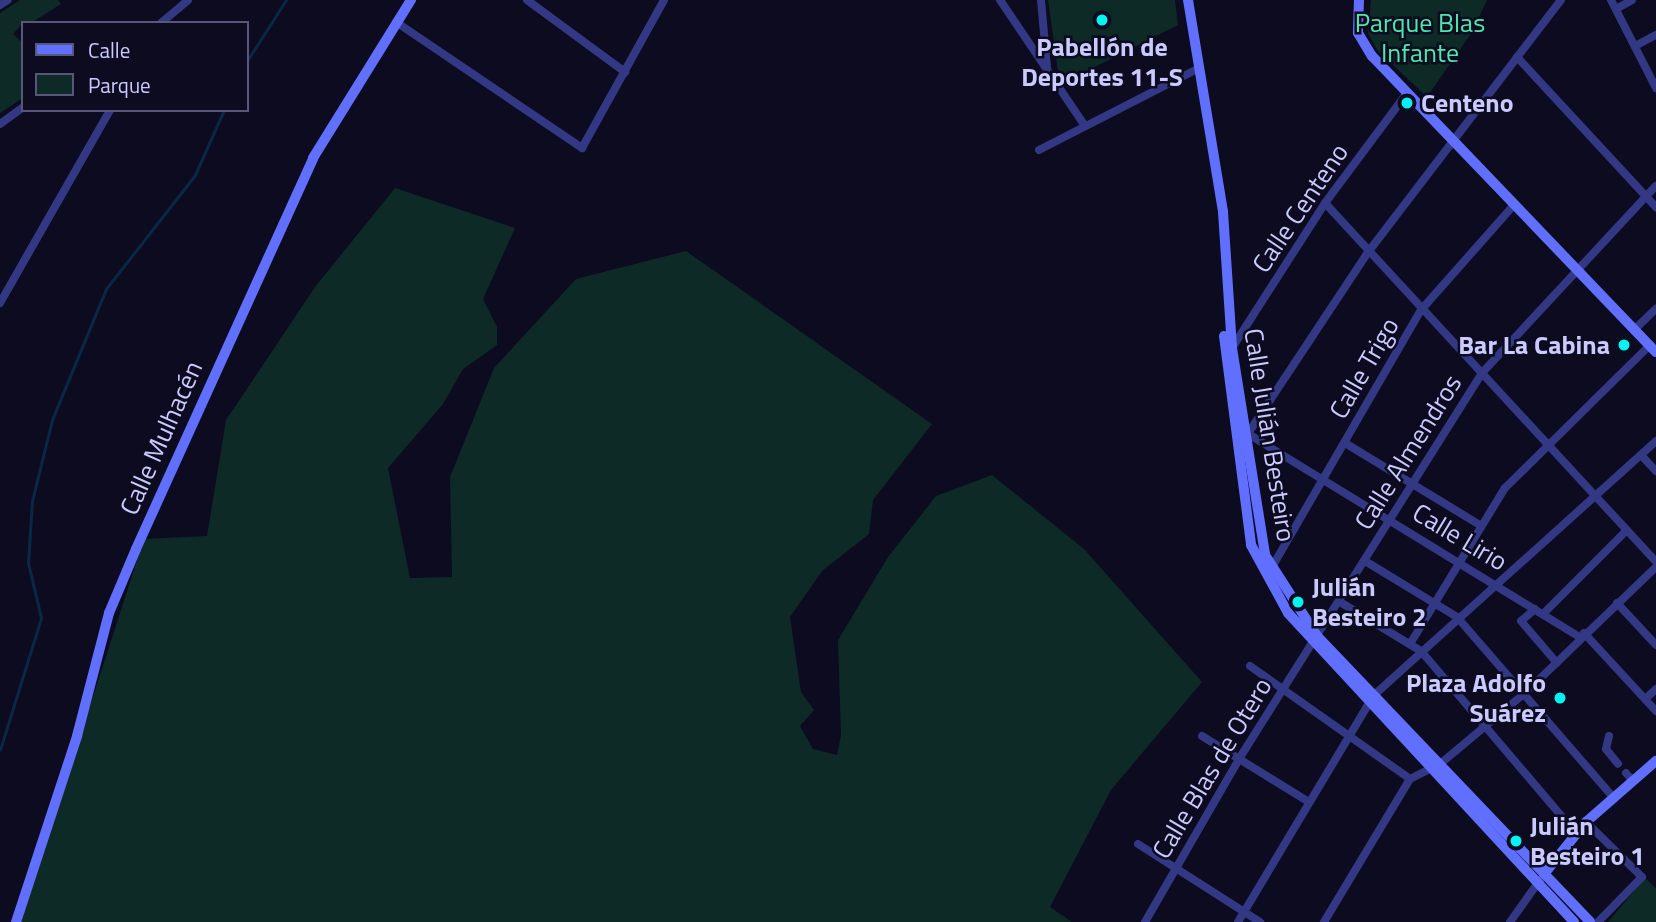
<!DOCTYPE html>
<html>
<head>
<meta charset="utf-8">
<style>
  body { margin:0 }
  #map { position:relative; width:1656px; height:922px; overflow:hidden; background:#0c0b20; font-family:"Titillium Web",sans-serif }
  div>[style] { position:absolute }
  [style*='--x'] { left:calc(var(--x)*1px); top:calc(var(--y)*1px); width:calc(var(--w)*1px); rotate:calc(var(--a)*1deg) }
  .green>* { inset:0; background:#0d2a26 }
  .stream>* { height:2.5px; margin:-1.25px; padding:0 1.25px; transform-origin:1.25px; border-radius:1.25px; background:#082846 }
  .street>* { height:8px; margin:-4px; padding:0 4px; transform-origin:4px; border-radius:4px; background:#323883 }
  .secondary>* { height:10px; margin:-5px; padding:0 5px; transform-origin:5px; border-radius:5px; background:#616fff }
  .dots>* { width:19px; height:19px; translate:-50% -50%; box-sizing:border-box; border:4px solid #0c0b20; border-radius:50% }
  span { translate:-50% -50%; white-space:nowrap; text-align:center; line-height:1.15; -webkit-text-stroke:5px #0c0b20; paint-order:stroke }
  .park-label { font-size:26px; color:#4de8af }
  .poi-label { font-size:26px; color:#cacaff; font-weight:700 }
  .left { translate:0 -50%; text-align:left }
  .right { translate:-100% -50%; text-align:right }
  .street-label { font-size:26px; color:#cacaff }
  .legend { position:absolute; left:21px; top:21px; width:228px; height:91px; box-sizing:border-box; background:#0c0b20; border:2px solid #585779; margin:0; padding:9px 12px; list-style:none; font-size:21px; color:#cacaff }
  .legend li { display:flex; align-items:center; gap:14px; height:35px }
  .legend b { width:35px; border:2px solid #585779 }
</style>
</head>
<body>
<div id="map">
  <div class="green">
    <div style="clip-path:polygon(20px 0,58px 0,61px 4px,31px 23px,23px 23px,13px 34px,23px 43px,23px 98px,0 113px,0 13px)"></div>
    <div style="clip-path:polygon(1048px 0,1175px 0,1178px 25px,1067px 81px,1058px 71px)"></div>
    <div style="clip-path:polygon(1371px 0,1487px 0,1472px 32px,1427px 97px,1377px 50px,1368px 33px)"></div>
    <div style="clip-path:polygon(395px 188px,515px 228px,483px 299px,497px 327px,497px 345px,463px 369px,443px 404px,388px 468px,410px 578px,452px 577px,450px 477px,494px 368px,576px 279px,686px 251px,932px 424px,873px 500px,869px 534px,822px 571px,790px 617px,801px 692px,814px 710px,800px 726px,813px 749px,837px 755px,841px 735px,838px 640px,888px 557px,936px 496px,992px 475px,1084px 549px,1202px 682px,1111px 790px,1050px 907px,1072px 922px,20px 922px,144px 539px,207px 536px,226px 420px,315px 287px)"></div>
    <div style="clip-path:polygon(1645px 878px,1656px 888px,1656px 922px,1608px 922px)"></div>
  </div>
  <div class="stream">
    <div style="--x:247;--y:61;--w:72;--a:-57.4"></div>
    <div style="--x:0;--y:750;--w:138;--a:-72.7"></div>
    <div style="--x:41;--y:618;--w:57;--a:-103.3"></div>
    <div style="--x:28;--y:563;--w:62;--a:-86.3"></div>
    <div style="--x:32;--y:501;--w:83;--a:-76.1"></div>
    <div style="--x:52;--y:420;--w:142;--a:-67.6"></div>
    <div style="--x:106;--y:289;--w:145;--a:-52"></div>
    <div style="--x:195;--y:175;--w:71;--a:-66"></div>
  </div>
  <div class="street">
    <div style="--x:527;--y:0;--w:122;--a:36.3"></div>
    <div style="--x:1000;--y:0;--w:152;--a:56"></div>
    <div style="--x:1041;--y:0;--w:67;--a:84.9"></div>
    <div style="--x:1611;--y:0;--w:99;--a:62.9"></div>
    <div style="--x:0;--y:5;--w:9;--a:-32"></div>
    <div style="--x:1616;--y:9;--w:18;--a:-29"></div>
    <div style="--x:396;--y:22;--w:225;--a:34.1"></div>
    <div style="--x:582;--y:148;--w:169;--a:-61"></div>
    <div style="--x:161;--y:23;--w:35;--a:-40"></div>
    <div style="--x:1635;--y:46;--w:24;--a:-28"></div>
    <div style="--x:1517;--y:57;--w:205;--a:47.2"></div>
    <div style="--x:0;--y:124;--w:29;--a:-36"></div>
    <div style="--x:1039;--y:150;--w:180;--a:-27.1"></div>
    <div style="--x:1325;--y:203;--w:488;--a:47.3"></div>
    <div style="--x:0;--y:303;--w:222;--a:-60.3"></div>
    <div style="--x:1635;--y:329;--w:29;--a:-44"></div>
    <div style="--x:1232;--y:348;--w:172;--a:-57.3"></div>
    <div style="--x:1325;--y:203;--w:137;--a:-53.3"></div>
    <div style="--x:1245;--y:432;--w:394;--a:31.5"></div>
    <div style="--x:1249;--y:432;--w:217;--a:-56.5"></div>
    <div style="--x:1369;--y:251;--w:316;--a:-52.6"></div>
    <div style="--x:1345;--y:443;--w:158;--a:31.3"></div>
    <div style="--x:1641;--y:455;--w:22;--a:47"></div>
    <div style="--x:1365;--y:561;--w:108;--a:31.3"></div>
    <div style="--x:1457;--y:617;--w:240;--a:49.1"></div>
    <div style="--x:1272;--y:567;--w:297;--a:-59.9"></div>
    <div style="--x:1421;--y:310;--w:140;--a:-48.5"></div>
    <div style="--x:1340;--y:602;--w:95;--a:31.2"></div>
    <div style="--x:1421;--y:651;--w:239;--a:49.6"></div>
    <div style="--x:1617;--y:603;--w:57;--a:47.1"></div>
    <div style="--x:1535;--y:609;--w:18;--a:139"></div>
    <div style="--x:1521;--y:621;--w:55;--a:49.4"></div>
    <div style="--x:1544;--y:613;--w:117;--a:-45"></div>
    <div style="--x:1584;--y:633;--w:106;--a:47.3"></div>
    <div style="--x:1410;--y:644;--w:183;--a:-58.7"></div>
    <div style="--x:1505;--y:488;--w:204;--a:-44.6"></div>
    <div style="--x:1250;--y:666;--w:196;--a:35.2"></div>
    <div style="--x:1645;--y:699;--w:15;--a:-42"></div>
    <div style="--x:1202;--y:736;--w:126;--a:31.7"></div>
    <div style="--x:1609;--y:736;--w:13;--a:103"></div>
    <div style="--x:1606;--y:749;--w:19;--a:51"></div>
    <div style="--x:1626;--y:773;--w:11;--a:49"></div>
    <div style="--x:1586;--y:822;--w:78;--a:44.5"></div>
    <div style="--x:1642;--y:877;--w:63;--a:134.4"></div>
    <div style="--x:1138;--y:844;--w:145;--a:32.6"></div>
    <div style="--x:1145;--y:922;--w:188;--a:-60"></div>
    <div style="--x:1239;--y:759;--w:455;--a:-57.8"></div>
    <div style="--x:1481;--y:374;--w:257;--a:-47.1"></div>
    <div style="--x:1238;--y:922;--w:263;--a:-59.1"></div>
    <div style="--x:1373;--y:696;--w:381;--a:-42"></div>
    <div style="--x:1324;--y:922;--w:167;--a:-59"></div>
    <div style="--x:1410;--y:779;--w:34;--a:-27"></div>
    <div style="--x:1440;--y:764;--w:111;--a:-39.9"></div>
    <div style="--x:1525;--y:693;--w:182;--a:-43.9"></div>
    <div style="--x:1510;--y:922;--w:52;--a:-54.5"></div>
  </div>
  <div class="secondary">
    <div style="--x:1188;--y:0;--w:215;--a:80.6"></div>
    <div style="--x:1223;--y:212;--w:136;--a:86.2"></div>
    <div style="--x:1232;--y:348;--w:210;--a:80.9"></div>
    <div style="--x:1265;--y:555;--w:96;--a:57.3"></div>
    <div style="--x:1317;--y:636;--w:395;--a:46.3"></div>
    <div style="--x:1359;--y:0;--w:33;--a:92"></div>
    <div style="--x:1358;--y:33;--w:27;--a:59"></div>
    <div style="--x:1372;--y:56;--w:410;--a:46.2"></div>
    <div style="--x:1224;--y:336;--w:211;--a:82.6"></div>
    <div style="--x:1251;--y:545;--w:77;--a:61.4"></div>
    <div style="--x:1288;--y:613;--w:421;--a:47.2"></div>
    <div style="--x:1544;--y:874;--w:67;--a:-51.1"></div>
    <div style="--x:1586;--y:822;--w:93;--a:-41.1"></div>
    <div style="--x:16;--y:922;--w:196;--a:-71.8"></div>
    <div style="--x:77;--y:736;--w:127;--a:-75.4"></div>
    <div style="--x:109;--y:613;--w:69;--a:-67.1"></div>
    <div style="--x:136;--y:549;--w:429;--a:-65.6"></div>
    <div style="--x:313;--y:158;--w:186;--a:-58.2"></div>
  </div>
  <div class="dots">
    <div style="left:1102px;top:20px;background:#00f5f1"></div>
    <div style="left:1407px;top:103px;background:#00f5f1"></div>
    <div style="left:1624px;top:345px;background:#00f5f1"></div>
    <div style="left:1298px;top:602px;background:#00f5f1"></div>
    <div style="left:1560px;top:698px;background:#00f5f1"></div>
    <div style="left:1516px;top:841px;background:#00f5f1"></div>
  </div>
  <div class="park-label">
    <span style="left:1420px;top:38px">Parque Blas<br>Infante</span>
  </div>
  <div class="poi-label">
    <span style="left:1102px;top:62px">Pabellón de<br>Deportes 11-S</span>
    <span class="left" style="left:1421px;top:103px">Centeno</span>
    <span class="right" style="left:1610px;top:345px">Bar La Cabina</span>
    <span class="left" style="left:1312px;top:602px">Julián<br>Besteiro 2</span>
    <span class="right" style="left:1546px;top:698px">Plaza Adolfo<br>Suárez</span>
    <span class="left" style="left:1530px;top:841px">Julián<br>Besteiro 1</span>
  </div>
  <div class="street-label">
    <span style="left:1300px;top:208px;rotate:-56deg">Calle Centeno</span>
    <span style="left:1364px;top:368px;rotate:-60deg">Calle Trigo</span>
    <span style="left:1270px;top:435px;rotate:81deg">Calle Julián Besteiro</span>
    <span style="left:161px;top:438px;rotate:-66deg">Calle Mulhacén</span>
    <span style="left:1408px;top:452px;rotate:-58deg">Calle Almendros</span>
    <span style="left:1460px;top:537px;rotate:31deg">Calle Lirio</span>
    <span style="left:1212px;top:768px;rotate:-59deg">Calle Blas de Otero</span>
  </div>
  <ul class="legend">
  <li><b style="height:9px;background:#616fff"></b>Calle</li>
  <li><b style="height:19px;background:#0d2a26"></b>Parque</li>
  </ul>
</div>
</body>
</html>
